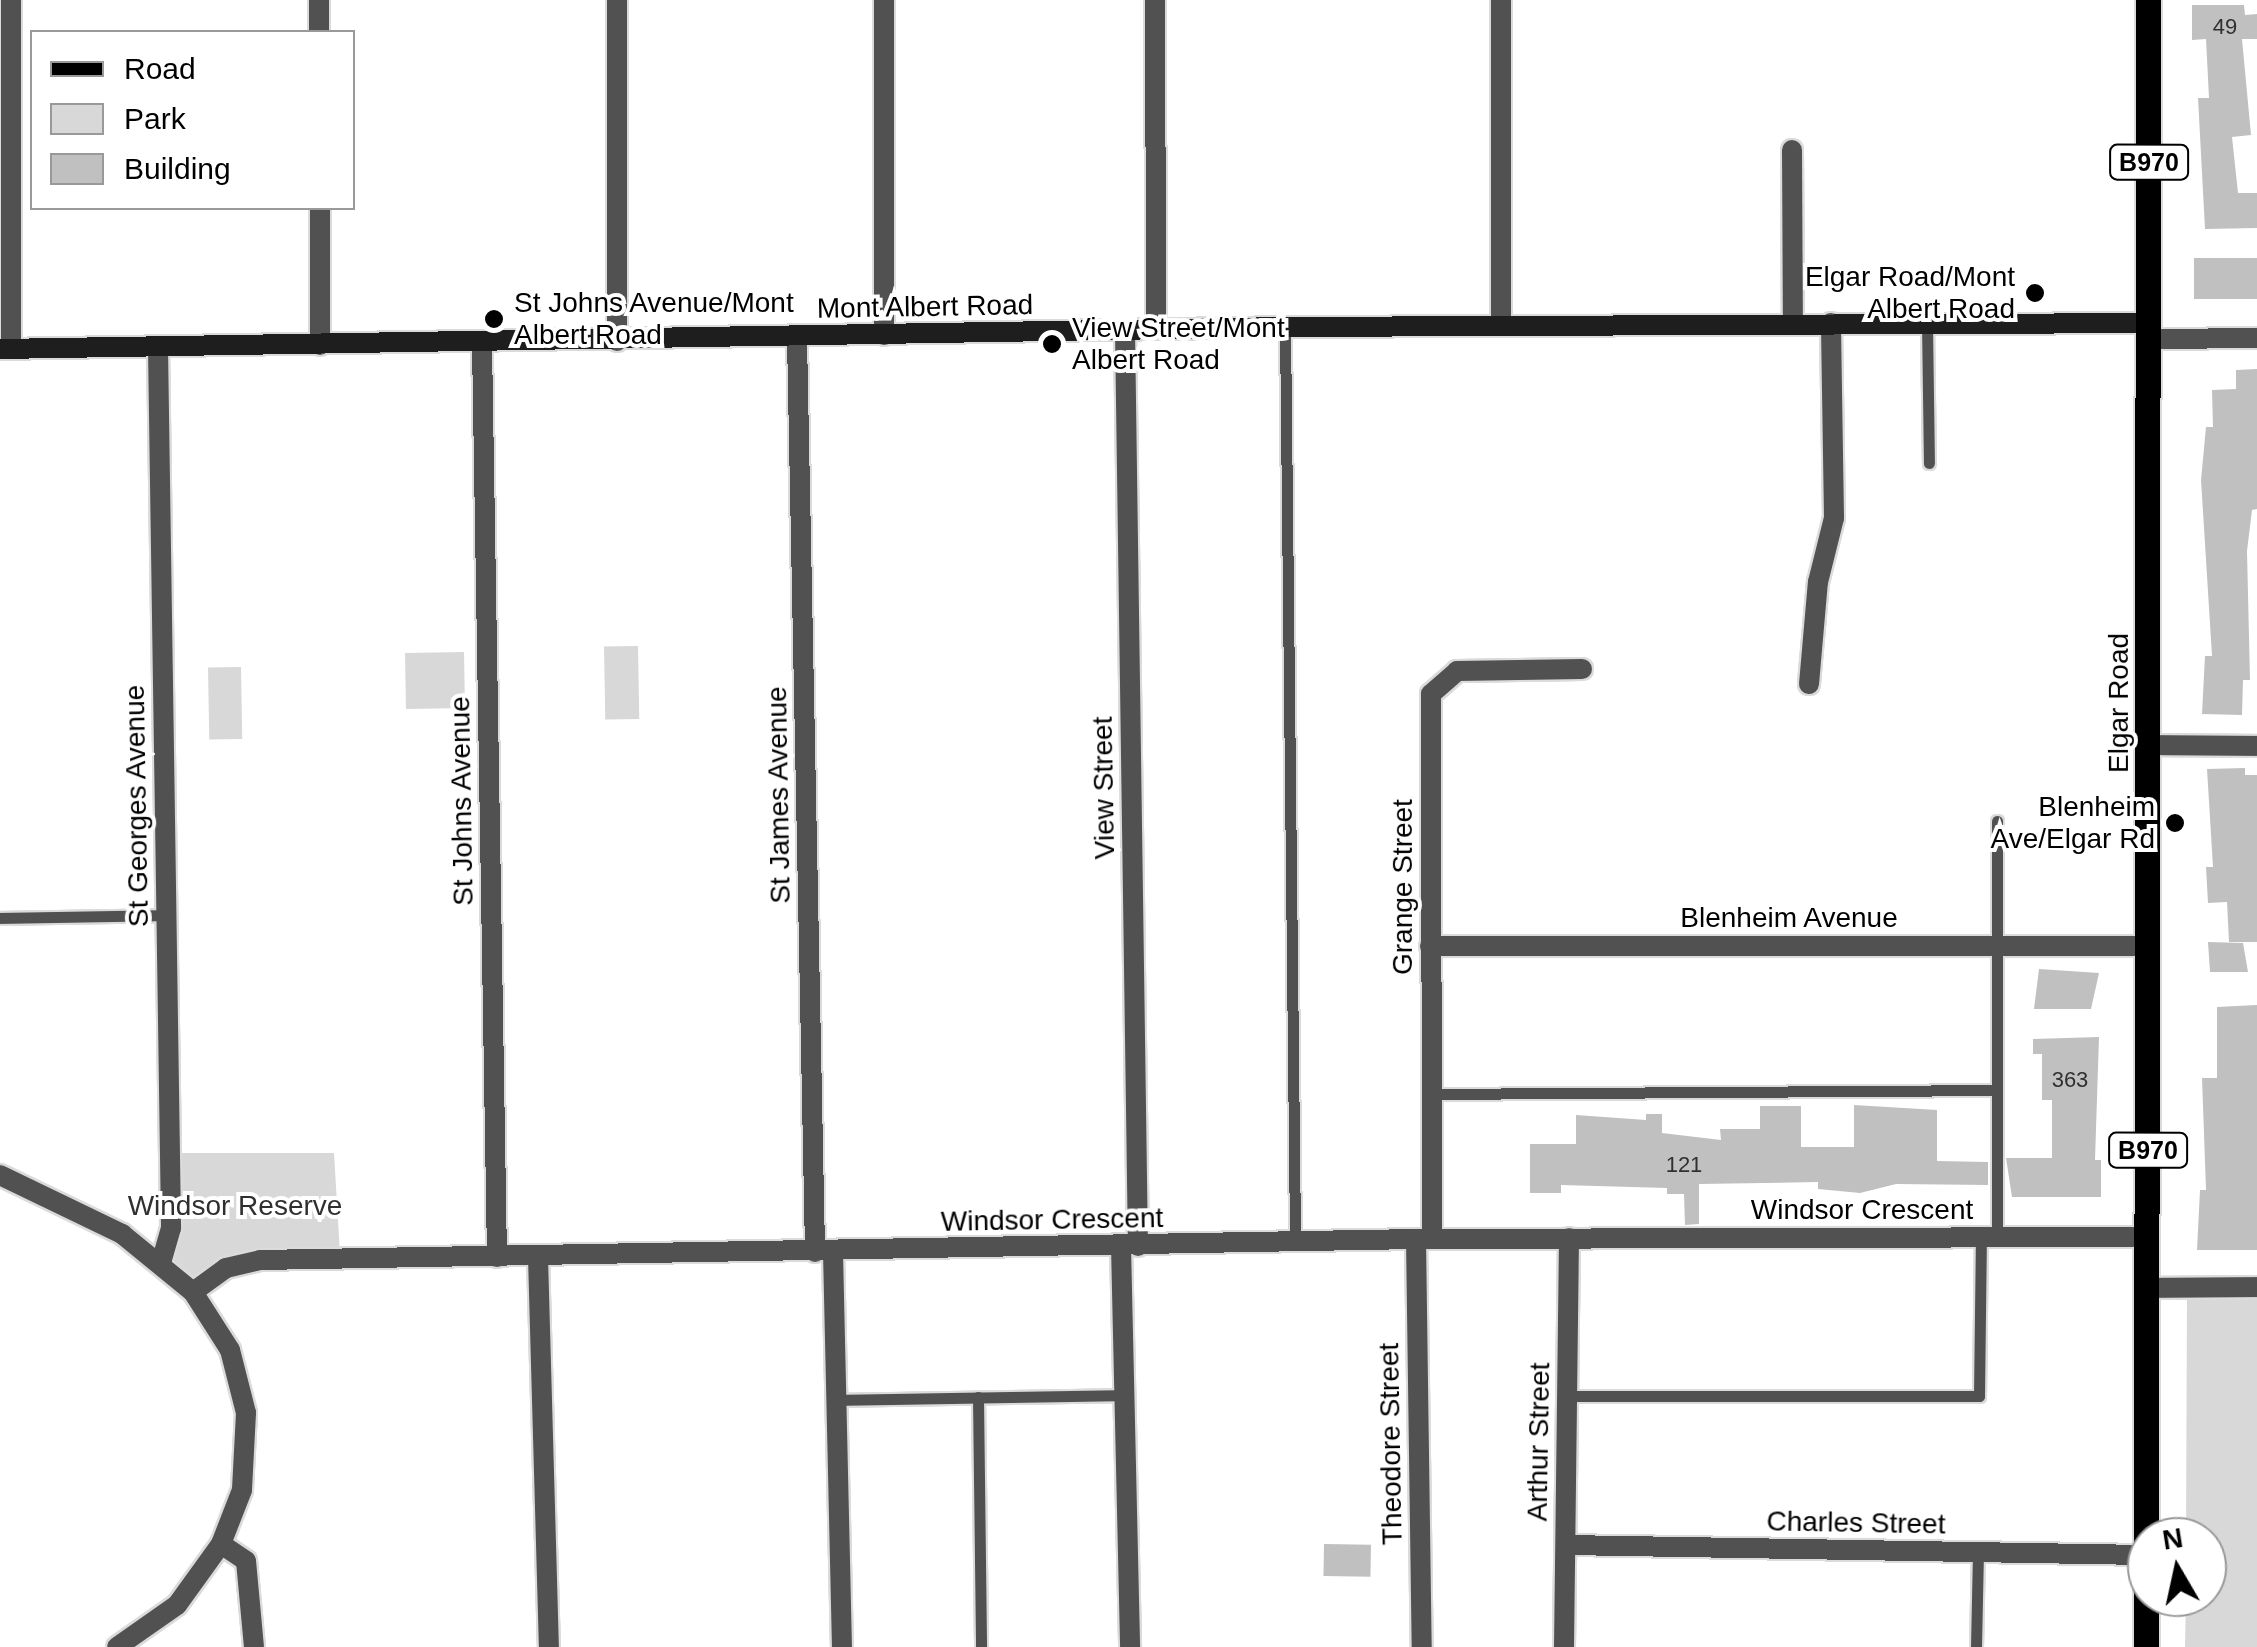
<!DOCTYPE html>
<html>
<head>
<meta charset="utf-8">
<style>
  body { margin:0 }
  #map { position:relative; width:2257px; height:1647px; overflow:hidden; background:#fff; font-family:Helvetica,sans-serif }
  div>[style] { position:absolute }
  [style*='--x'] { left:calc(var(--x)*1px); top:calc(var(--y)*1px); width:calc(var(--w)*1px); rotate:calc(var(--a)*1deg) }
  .green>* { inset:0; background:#d8d8d8; transform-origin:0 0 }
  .building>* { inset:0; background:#c0c0c0; transform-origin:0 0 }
  .roads { filter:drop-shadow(2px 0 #dbdbdb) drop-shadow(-2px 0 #dbdbdb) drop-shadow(0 2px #dbdbdb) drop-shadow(0 -2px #dbdbdb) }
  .lane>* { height:11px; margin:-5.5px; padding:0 5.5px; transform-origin:5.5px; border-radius:5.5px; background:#515151 }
  .street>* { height:20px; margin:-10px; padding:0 10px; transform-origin:10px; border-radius:10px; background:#515151 }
  .secondary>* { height:20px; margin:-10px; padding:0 10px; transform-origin:10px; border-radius:10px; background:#1e1e1e }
  .primary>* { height:25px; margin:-12.5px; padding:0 12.5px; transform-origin:12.5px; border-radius:12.5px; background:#000 }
  .dots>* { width:28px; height:28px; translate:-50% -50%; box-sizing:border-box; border:5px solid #fff; border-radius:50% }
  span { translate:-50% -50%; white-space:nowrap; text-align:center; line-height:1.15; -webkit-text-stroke:8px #fff; paint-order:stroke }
  .number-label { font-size:22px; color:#303030 }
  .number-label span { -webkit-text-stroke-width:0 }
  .shield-label span { padding:2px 8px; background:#fff; border:2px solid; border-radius:8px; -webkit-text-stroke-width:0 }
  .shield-label { font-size:25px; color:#000; font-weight:700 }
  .poi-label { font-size:28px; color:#000 }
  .right { translate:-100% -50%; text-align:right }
  .left { translate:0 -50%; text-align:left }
  .street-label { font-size:28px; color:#000 }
  .park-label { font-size:28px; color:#2f2f2f }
  .legend { position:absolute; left:30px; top:30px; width:325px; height:180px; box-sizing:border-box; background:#fff; border:2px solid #999; margin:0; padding:12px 18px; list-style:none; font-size:30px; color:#000 }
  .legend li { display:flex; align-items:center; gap:20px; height:50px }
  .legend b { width:50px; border:2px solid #999 }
  .north { position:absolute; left:2127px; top:1517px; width:100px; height:100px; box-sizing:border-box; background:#fff; border:2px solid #999; border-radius:50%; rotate:351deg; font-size:28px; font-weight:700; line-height:40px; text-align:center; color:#000 }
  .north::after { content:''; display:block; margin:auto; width:35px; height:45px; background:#000; clip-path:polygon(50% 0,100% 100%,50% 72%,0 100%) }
</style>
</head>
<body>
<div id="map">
  <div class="green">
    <div style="left:638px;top:646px;width:73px;height:34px;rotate:89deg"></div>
    <div style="left:464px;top:652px;width:56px;height:59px;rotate:89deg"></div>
    <div style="left:241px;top:667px;width:72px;height:33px;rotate:89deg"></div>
    <div style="clip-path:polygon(174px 1153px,334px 1153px,340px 1254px,264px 1255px,192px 1287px,167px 1260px)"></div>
    <div style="clip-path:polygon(2257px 1292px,2257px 1647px,2185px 1647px,2186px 1597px,2207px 1597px,2207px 1537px,2186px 1537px,2187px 1293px)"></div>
  </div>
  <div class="building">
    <div style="clip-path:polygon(2192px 5px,2244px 5px,2245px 15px,2257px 14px,2257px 39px,2242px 39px,2251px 135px,2232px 137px,2238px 193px,2257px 193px,2257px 228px,2205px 229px,2198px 98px,2209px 98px,2206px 39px,2192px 40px)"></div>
    <div style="left:2257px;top:258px;width:41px;height:63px;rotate:90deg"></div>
    <div style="clip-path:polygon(2257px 369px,2257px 509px,2252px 510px,2247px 551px,2250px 680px,2243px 680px,2242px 715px,2202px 714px,2205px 656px,2212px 656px,2201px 480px,2206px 427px,2213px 427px,2212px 390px,2236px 389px,2236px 370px)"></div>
    <div style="clip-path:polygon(2245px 768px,2245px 775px,2257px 775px,2257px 942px,2229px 942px,2227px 902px,2208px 903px,2206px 867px,2213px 867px,2207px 769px)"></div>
    <div style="clip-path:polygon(2208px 942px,2243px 943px,2248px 972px,2210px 972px)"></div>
    <div style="clip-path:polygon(2039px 969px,2099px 973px,2091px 1009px,2034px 1009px)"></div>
    <div style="clip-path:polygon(2257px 1005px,2257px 1250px,2197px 1250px,2200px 1190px,2206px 1190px,2202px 1078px,2217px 1078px,2217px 1007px)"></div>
    <div style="clip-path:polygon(2099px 1037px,2095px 1160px,2101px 1160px,2101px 1197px,2012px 1197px,2006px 1158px,2052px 1158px,2052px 1100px,2042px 1100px,2042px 1054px,2033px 1054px,2033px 1039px)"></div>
    <div style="clip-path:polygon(1854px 1105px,1937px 1110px,1937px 1161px,1988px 1162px,1988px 1185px,1896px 1184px,1860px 1193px,1818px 1189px,1818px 1182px,1699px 1184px,1699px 1224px,1685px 1225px,1684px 1194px,1667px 1194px,1667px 1188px,1561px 1185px,1561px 1193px,1530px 1193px,1530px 1144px,1576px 1144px,1576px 1115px,1646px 1120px,1646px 1114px,1662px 1114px,1662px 1133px,1721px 1140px,1720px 1129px,1760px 1129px,1760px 1106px,1801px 1106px,1801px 1147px,1854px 1147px)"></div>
    <div style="left:1324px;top:1544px;width:47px;height:32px;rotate:1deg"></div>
  </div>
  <div class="roads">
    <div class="lane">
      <div style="--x:1927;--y:323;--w:140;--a:89.2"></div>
      <div style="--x:1285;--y:327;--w:915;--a:89.37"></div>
      <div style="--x:0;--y:918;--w:167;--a:-1"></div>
      <div style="--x:1430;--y:1094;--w:566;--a:-0.4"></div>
      <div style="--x:1997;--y:1237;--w:416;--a:-90"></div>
      <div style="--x:1566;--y:1396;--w:413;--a:0"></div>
      <div style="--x:1979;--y:1396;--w:159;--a:-89.3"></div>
      <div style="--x:978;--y:1397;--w:250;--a:89.3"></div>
      <div style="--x:837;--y:1400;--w:288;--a:-1"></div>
      <div style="--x:1976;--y:1647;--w:95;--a:-88.8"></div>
    </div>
    <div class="street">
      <div style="--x:11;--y:0;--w:349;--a:90"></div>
      <div style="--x:319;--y:0;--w:32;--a:90"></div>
      <div style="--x:1155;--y:0;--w:329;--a:89.8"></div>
      <div style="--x:1501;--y:0;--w:325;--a:90"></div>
      <div style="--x:1792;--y:150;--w:173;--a:89.7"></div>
      <div style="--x:320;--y:208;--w:137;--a:90"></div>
      <div style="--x:1125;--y:330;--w:916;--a:89.19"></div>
      <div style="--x:884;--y:335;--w:335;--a:-90"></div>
      <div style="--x:797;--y:338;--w:914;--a:88.87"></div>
      <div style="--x:2151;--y:339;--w:106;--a:-0.5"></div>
      <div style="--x:617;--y:341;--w:341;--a:-90"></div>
      <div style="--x:482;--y:344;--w:913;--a:89.06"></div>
      <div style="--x:158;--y:347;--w:881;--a:89.15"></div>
      <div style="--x:171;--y:1228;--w:36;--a:106"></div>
      <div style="--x:1809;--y:684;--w:102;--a:-85"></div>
      <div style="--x:1818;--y:582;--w:66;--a:-76"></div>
      <div style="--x:1834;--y:518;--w:195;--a:-90.9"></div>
      <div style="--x:2149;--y:745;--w:108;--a:0.5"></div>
      <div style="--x:1430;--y:946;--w:719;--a:0"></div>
      <div style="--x:0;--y:1175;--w:136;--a:25.8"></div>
      <div style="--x:122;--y:1234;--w:92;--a:39.2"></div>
      <div style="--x:193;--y:1292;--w:69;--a:57.5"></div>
      <div style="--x:230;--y:1350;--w:65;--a:75.7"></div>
      <div style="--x:246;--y:1413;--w:77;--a:93"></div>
      <div style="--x:242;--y:1490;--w:58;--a:111.3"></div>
      <div style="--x:221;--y:1544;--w:75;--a:125.8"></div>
      <div style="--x:177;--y:1605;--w:73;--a:145"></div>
      <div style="--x:1416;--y:1239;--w:408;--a:89.2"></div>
      <div style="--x:1432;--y:1239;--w:545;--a:-90.11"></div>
      <div style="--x:1431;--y:694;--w:35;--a:-41"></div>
      <div style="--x:1457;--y:671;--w:125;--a:-0.9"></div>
      <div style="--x:1121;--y:1246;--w:401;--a:88.7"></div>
      <div style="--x:833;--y:1252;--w:395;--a:88.7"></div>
      <div style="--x:538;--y:1257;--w:390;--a:88.4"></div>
      <div style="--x:2147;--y:1288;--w:110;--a:-0.5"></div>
      <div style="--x:193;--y:1292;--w:41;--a:-36"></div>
      <div style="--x:226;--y:1268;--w:35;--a:-13"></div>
      <div style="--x:260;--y:1260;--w:1156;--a:-1.04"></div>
      <div style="--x:1416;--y:1239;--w:732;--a:-0.16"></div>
      <div style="--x:221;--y:1544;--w:30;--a:34"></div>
      <div style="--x:246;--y:1561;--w:86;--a:84.7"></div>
      <div style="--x:1566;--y:1545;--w:580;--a:0.99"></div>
      <div style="--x:1564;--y:1647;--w:409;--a:-89.3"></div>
    </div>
    <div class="secondary">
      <div style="--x:0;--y:349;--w:1285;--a:-0.98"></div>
      <div style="--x:1285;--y:327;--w:866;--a:-0.26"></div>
    </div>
    <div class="primary">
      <div style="--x:2146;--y:1647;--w:1647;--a:-89.93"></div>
    </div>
  </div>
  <div class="dots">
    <div style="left:2035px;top:293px;background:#000"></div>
    <div style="left:494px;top:319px;background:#000"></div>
    <div style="left:1052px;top:344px;background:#000"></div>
    <div style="left:2175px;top:823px;background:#000"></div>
  </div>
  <div class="number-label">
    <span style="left:2225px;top:27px">49</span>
    <span style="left:2070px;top:1080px">363</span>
    <span style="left:1684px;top:1165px">121</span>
  </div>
  <div class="shield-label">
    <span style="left:2149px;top:162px">B970</span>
    <span style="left:2148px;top:1150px">B970</span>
  </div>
  <div class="poi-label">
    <span class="right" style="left:2015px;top:293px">Elgar Road/Mont<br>Albert Road</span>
    <span class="left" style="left:514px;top:319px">St Johns Avenue/Mont<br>Albert Road</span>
    <span class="left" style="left:1072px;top:344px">View Street/Mont<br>Albert Road</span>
    <span class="right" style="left:2155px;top:823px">Blenheim<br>Ave/Elgar Rd</span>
  </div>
  <div class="street-label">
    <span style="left:925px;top:307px;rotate:-1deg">Mont Albert Road</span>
    <span style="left:2119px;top:703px;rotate:-90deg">Elgar Road</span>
    <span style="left:1104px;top:788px;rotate:-91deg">View Street</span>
    <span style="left:779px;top:795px;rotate:-91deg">St James Avenue</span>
    <span style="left:462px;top:801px;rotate:-91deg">St Johns Avenue</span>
    <span style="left:137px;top:806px;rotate:-91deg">St Georges Avenue</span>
    <span style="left:1403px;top:887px;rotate:-90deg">Grange Street</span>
    <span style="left:1789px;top:918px">Blenheim Avenue</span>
    <span style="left:1862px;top:1210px">Windsor Crescent</span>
    <span style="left:1052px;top:1220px;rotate:-1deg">Windsor Crescent</span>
    <span style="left:1539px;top:1442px;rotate:-89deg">Arthur Street</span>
    <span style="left:1391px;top:1444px;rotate:-91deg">Theodore Street</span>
    <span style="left:1856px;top:1523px;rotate:1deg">Charles Street</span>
  </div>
  <div class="park-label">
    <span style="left:235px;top:1206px">Windsor Reserve</span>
  </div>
  <ul class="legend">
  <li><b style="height:12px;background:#000"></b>Road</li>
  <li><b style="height:28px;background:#d8d8d8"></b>Park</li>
  <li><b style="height:28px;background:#c0c0c0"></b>Building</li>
  </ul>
  <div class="north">N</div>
</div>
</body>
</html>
